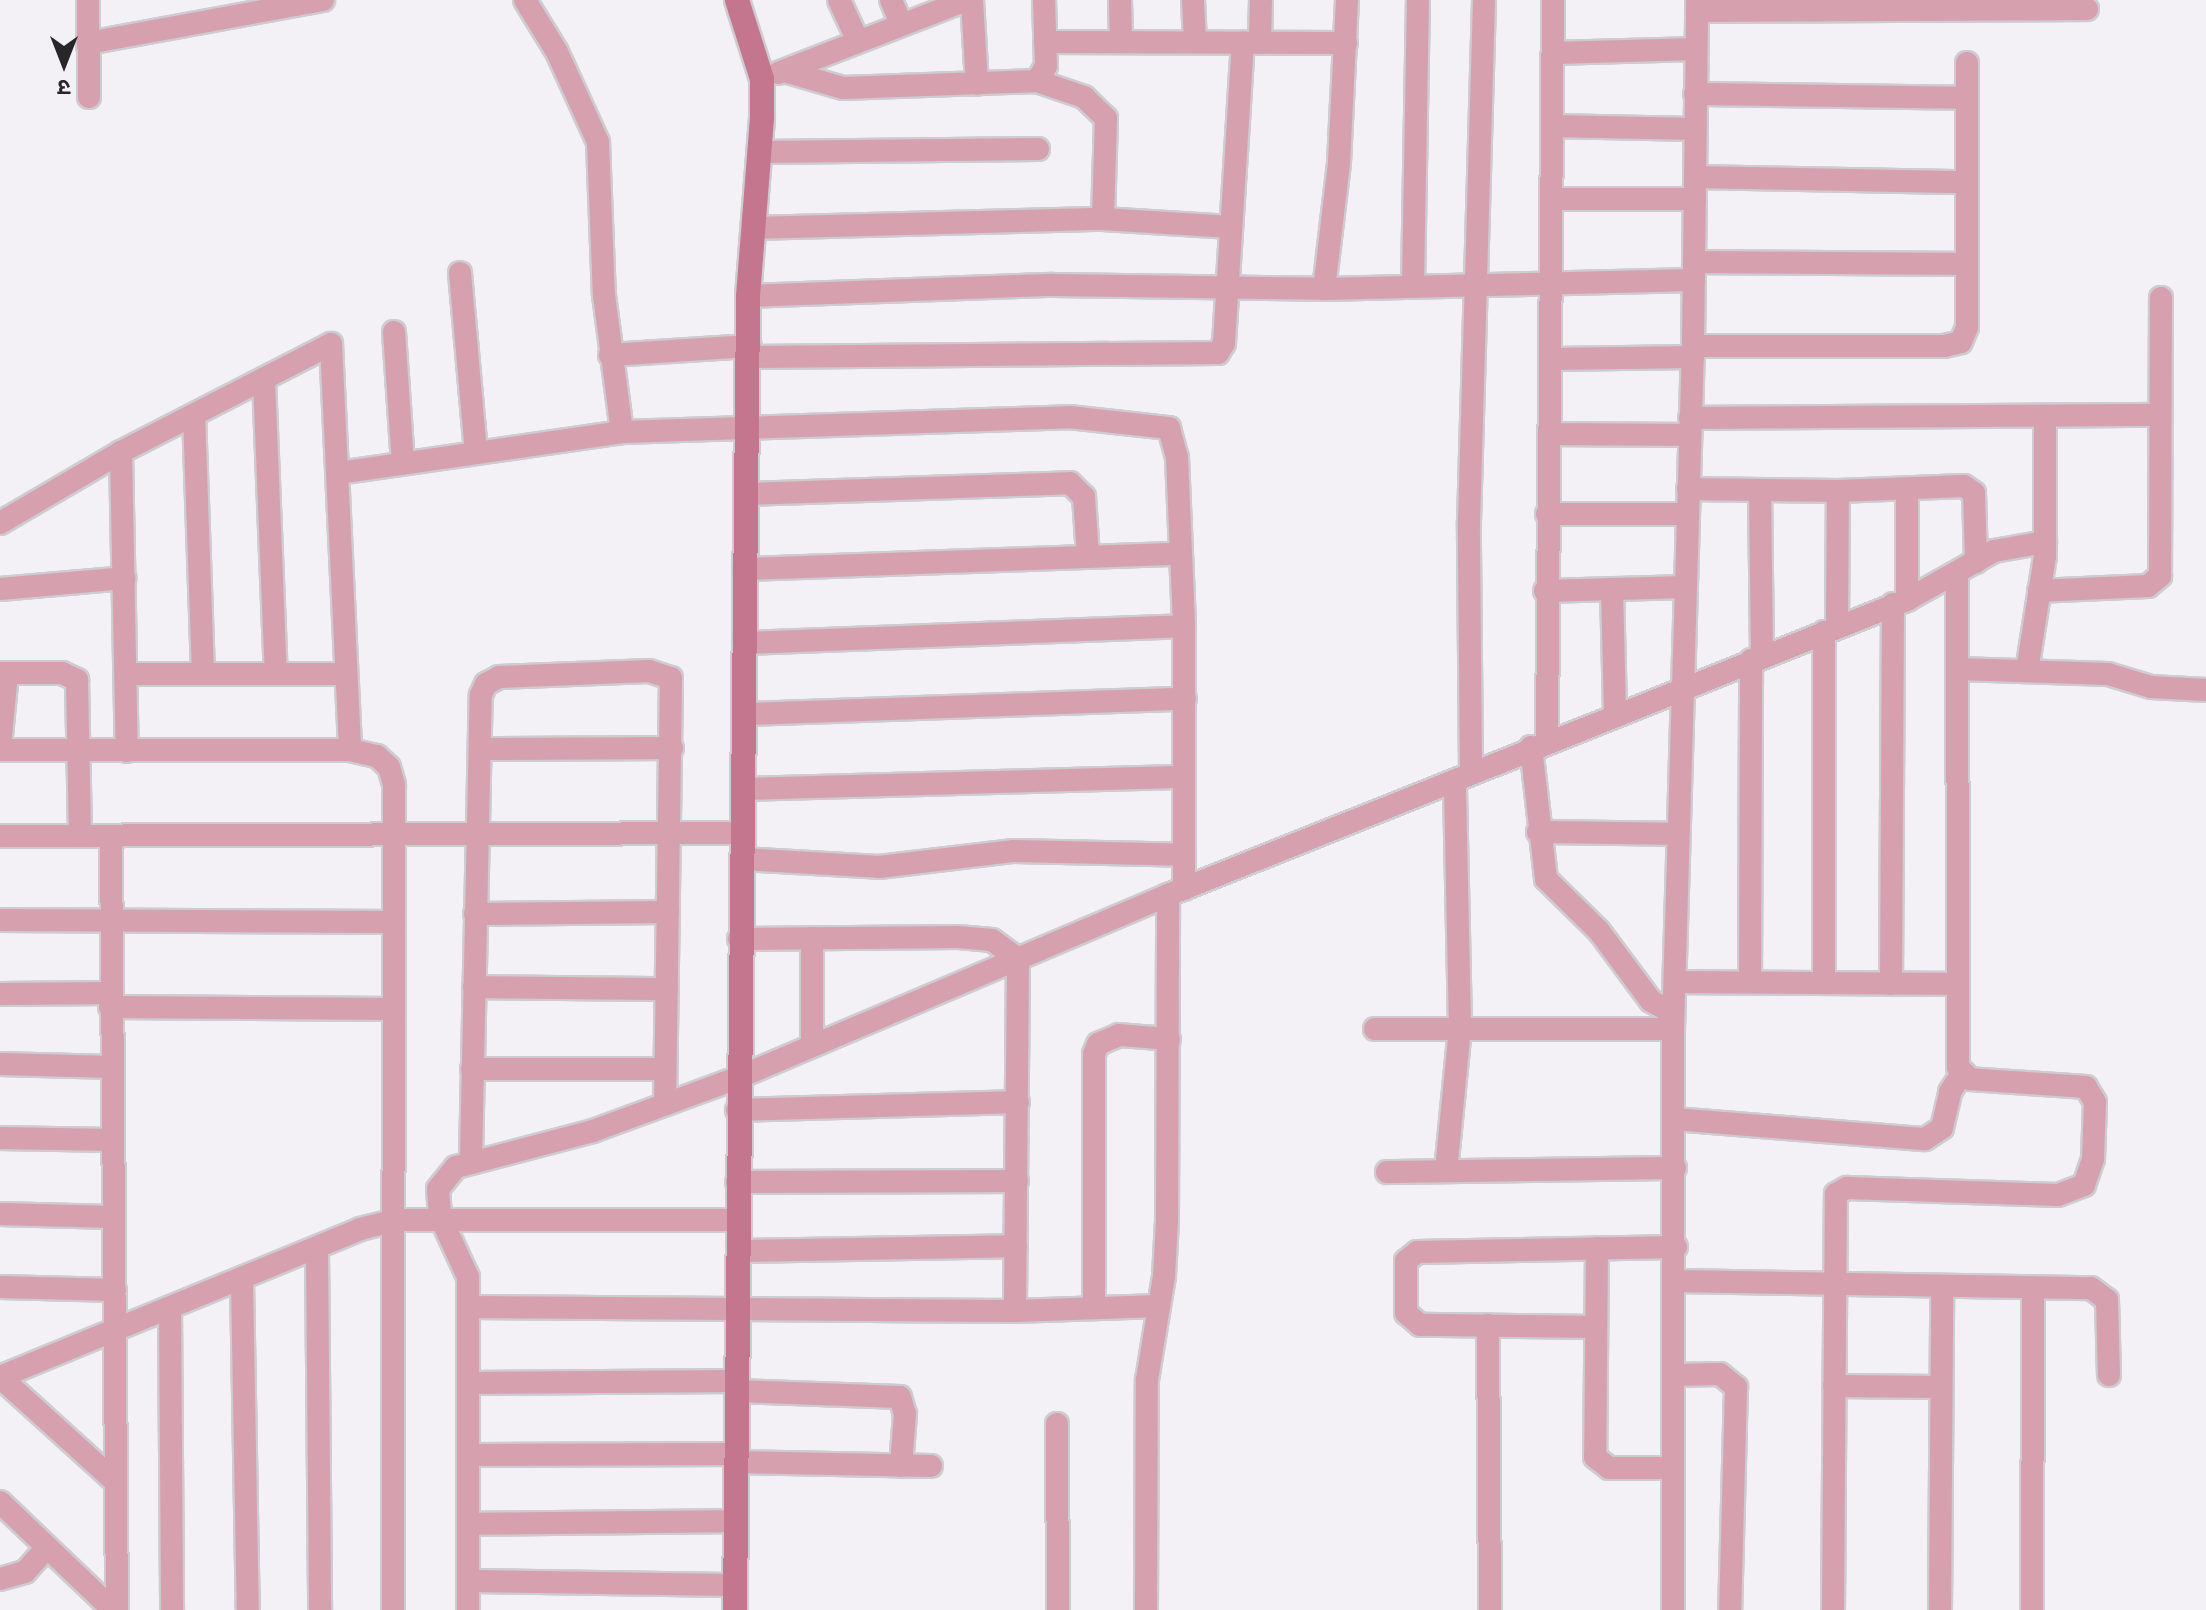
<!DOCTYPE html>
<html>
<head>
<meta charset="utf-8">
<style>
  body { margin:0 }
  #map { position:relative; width:2206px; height:1610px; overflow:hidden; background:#f3f1f6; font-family:"IBM Plex Sans","Noto Sans Devanagari",sans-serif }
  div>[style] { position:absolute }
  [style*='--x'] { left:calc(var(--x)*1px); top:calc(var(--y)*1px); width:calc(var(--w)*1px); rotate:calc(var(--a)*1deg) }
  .roads { filter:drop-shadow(2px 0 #ceccd1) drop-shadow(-2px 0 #ceccd1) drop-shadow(0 2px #ceccd1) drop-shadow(0 -2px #ceccd1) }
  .street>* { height:22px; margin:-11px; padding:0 11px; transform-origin:11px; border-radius:11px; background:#d6a0af }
  .secondary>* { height:24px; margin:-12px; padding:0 12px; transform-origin:12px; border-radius:12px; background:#c5768f }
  span { translate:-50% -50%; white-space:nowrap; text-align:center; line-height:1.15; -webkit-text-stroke:7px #f3f1f6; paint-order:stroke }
  .north { position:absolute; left:24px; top:24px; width:80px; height:80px; -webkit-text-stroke:6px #f3f1f6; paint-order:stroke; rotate:180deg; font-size:22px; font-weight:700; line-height:32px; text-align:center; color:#272628 }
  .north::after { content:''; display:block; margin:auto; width:28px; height:36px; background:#272628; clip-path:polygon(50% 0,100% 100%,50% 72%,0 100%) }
</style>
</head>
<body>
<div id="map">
  <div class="roads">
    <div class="street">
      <div style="--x:88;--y:0;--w:97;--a:89.4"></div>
      <div style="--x:525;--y:0;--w:61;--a:58.4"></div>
      <div style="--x:557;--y:52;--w:99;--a:65.5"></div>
      <div style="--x:598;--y:142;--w:153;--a:87.8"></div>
      <div style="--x:604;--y:295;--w:138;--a:82.5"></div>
      <div style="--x:839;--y:0;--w:45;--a:65.1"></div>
      <div style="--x:891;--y:0;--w:26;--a:67"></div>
      <div style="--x:972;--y:0;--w:84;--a:86.6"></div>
      <div style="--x:1120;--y:0;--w:41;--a:88.6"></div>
      <div style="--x:1193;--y:0;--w:42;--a:87.3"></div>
      <div style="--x:1697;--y:11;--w:390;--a:-0.3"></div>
      <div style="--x:1045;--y:42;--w:301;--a:0.2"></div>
      <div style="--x:88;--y:43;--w:239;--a:-10.4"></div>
      <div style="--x:1260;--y:43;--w:43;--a:-88.7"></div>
      <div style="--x:1553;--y:53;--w:143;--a:-1.6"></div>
      <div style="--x:784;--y:71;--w:61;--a:16.1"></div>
      <div style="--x:843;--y:88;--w:194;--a:-2.1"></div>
      <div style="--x:1037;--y:81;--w:17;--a:-59"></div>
      <div style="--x:1046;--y:66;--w:66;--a:-91.7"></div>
      <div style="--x:778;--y:73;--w:202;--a:-21.2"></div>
      <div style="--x:1037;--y:81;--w:50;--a:18.8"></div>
      <div style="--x:1084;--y:97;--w:30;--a:44"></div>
      <div style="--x:1106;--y:118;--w:101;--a:91.7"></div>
      <div style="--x:1695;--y:94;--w:272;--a:0.8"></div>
      <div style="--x:1552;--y:126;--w:143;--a:1.2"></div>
      <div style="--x:760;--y:152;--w:278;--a:-0.6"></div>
      <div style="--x:1695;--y:177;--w:271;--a:1.1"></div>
      <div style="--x:1552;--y:199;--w:143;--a:0"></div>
      <div style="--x:753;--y:228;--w:350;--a:-1.5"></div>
      <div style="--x:1103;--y:219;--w:128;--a:3.6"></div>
      <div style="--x:1695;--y:262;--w:270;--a:0.4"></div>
      <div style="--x:460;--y:273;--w:179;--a:84.9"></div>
      <div style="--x:1413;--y:284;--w:284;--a:-89"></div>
      <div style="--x:1324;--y:289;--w:127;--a:-83.2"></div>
      <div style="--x:1339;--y:163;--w:163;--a:-87.2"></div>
      <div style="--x:748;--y:296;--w:305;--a:-2.1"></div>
      <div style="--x:1053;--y:285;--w:271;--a:0.8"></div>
      <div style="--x:1324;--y:289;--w:370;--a:-1.4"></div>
      <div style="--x:394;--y:332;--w:131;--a:86.1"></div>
      <div style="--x:1693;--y:346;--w:251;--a:0"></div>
      <div style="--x:1944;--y:346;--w:17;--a:-13"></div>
      <div style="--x:1961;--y:342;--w:16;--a:-68"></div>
      <div style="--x:1967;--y:327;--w:264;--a:-90"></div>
      <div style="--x:610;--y:355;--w:140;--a:-3.7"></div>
      <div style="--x:750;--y:357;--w:468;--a:-0.5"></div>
      <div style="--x:1218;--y:353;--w:12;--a:-59"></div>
      <div style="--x:1224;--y:343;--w:301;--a:-86.4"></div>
      <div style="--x:1553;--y:359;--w:140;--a:-0.8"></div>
      <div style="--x:264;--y:380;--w:294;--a:87.7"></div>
      <div style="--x:194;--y:415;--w:259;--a:88"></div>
      <div style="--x:1690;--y:418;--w:469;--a:-0.4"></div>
      <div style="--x:1551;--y:434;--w:138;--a:0.4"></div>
      <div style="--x:121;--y:452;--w:299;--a:88.9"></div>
      <div style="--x:338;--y:473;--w:287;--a:-8.2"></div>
      <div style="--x:622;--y:432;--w:447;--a:-1.9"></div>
      <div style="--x:1069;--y:417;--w:101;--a:6.3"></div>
      <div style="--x:1169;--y:428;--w:30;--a:75"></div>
      <div style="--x:1177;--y:457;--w:169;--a:87.6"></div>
      <div style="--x:1184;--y:626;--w:263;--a:90"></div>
      <div style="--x:1688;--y:489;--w:150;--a:0.8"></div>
      <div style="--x:1838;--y:491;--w:126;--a:-2.3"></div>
      <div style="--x:1964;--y:486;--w:12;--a:35"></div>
      <div style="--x:1974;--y:493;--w:69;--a:88.3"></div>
      <div style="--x:1760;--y:490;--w:166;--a:89.3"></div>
      <div style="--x:1907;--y:490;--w:110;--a:90"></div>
      <div style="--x:746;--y:494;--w:324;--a:-1.9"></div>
      <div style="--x:1070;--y:483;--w:20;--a:45"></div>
      <div style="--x:1084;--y:497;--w:58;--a:86.1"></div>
      <div style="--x:1547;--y:514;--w:141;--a:0"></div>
      <div style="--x:0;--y:523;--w:140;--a:-30.4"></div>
      <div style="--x:121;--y:452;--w:236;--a:-27.2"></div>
      <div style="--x:331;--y:344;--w:406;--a:87.3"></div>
      <div style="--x:744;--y:569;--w:437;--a:-2"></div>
      <div style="--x:0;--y:589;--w:125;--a:-5"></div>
      <div style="--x:1612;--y:589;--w:125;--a:88.6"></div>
      <div style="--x:1545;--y:591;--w:141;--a:-1.6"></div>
      <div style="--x:2039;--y:591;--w:109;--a:-2.6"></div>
      <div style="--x:2148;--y:586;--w:16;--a:-40"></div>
      <div style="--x:2160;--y:576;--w:278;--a:-89.8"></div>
      <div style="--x:1837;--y:626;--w:135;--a:-89.6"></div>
      <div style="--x:744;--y:643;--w:440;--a:-2.2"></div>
      <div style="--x:1959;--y:669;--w:149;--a:1.9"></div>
      <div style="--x:2108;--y:674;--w:45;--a:16.8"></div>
      <div style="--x:2151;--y:687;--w:55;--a:3.1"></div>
      <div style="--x:2027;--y:671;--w:116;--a:-81.1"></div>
      <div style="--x:2045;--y:556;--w:139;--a:-90"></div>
      <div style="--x:0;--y:673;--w:62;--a:0"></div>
      <div style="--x:62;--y:673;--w:17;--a:25"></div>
      <div style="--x:77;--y:680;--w:156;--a:88.9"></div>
      <div style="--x:128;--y:674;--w:218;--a:0"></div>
      <div style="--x:745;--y:714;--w:440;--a:-2"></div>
      <div style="--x:1547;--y:740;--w:740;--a:-89.54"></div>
      <div style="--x:0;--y:746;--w:73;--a:-84.5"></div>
      <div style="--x:1531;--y:747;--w:133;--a:83.5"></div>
      <div style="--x:1546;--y:879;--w:74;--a:44.5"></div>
      <div style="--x:1599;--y:931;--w:87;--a:53.4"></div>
      <div style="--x:1651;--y:1001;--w:25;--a:29"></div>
      <div style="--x:482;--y:749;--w:190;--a:-0.3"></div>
      <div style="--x:0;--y:750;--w:350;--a:0"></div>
      <div style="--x:350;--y:750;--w:28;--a:13"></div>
      <div style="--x:377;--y:756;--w:16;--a:43"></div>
      <div style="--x:389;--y:767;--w:19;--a:74"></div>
      <div style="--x:394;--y:785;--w:825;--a:90.07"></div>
      <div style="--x:1471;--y:773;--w:251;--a:-90.5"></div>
      <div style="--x:1469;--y:522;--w:522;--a:-88.35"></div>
      <div style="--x:745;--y:789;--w:439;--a:-1.6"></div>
      <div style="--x:1538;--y:832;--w:138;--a:0.8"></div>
      <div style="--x:0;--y:836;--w:743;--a:-0.23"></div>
      <div style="--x:111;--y:836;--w:774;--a:89.56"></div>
      <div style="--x:742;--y:859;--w:137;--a:3.3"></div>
      <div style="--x:879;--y:867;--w:136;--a:-6.8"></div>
      <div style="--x:1014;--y:851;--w:170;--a:1.3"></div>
      <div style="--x:475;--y:914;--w:193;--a:-0.6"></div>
      <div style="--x:0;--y:920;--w:394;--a:0.3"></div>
      <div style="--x:739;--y:939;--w:219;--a:-0.5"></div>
      <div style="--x:958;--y:937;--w:34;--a:5"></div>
      <div style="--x:992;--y:940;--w:32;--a:36"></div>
      <div style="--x:1018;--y:959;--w:352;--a:90.5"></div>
      <div style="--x:1675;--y:982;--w:282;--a:0.4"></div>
      <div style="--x:1750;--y:982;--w:322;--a:-89.8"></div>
      <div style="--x:1824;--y:982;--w:350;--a:-90"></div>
      <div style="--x:1891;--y:984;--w:380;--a:-89.7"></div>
      <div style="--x:474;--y:987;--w:193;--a:0.6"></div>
      <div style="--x:0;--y:994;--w:111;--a:-0.5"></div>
      <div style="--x:110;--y:1007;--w:284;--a:0.4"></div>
      <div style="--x:1375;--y:1029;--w:298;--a:0"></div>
      <div style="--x:812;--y:1046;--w:108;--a:-90"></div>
      <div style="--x:0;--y:1064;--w:112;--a:1.5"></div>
      <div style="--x:472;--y:1069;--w:193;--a:0"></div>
      <div style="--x:737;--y:1110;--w:281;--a:-1.6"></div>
      <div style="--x:1674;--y:1119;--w:252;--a:4.6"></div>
      <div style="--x:1925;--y:1139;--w:20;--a:-33"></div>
      <div style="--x:1942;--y:1128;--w:37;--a:-77"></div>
      <div style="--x:1950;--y:1092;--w:20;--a:-57"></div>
      <div style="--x:0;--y:1138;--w:112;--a:1"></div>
      <div style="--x:471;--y:1159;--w:464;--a:-88.8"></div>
      <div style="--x:481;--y:695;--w:12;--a:-66"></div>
      <div style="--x:486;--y:684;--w:15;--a:-28"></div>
      <div style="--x:499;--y:677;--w:150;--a:-2.3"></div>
      <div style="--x:649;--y:671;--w:23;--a:18"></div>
      <div style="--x:671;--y:678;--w:425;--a:90.8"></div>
      <div style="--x:1446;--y:1171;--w:145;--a:-84.4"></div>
      <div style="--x:1460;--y:1027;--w:246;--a:-91.2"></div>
      <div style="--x:1387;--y:1172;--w:288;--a:-0.8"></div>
      <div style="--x:737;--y:1182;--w:280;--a:-0.2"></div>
      <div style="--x:0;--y:1214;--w:112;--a:1.5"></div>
      <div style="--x:1597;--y:1248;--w:209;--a:90.5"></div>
      <div style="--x:1595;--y:1457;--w:18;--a:38"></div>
      <div style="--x:1609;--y:1468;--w:64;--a:0"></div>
      <div style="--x:317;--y:1251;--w:359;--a:89.5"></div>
      <div style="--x:738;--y:1251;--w:278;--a:-1"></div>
      <div style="--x:242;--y:1281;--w:329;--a:89"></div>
      <div style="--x:1676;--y:1281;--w:415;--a:1"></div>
      <div style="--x:2091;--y:1288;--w:20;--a:37"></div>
      <div style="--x:2107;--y:1300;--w:75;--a:88.5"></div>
      <div style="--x:0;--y:1287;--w:115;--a:1.5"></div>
      <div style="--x:468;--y:1307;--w:547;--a:0.42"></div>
      <div style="--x:1015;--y:1311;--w:144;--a:-2"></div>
      <div style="--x:1094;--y:1308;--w:254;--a:-90"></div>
      <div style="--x:1094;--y:1054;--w:11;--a:-68"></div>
      <div style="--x:1098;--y:1044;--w:23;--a:-23"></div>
      <div style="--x:1119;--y:1035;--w:50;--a:4.6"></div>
      <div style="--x:170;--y:1310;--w:300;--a:89.6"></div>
      <div style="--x:1488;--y:1325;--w:285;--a:89.6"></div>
      <div style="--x:1596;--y:1327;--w:176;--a:-179.3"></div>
      <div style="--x:1420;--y:1325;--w:18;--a:-139"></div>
      <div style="--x:1406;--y:1313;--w:52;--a:-90"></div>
      <div style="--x:1406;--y:1261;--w:14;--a:-39"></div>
      <div style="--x:1417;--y:1252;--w:259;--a:-1.1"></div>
      <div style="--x:1674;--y:1375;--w:46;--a:-1.2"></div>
      <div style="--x:1720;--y:1374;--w:21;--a:39"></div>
      <div style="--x:1736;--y:1387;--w:223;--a:91.5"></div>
      <div style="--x:0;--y:1377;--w:389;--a:-22.3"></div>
      <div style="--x:360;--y:1229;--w:37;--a:-14"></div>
      <div style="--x:396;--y:1220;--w:341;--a:0"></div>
      <div style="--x:0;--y:1377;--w:156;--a:42.2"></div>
      <div style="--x:468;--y:1383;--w:269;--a:-0.4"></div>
      <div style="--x:1834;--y:1386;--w:107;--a:0.5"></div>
      <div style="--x:737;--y:1391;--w:163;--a:2.1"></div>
      <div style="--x:900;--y:1397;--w:18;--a:74"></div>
      <div style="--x:905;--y:1414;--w:52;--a:94.4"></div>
      <div style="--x:1057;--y:1424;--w:186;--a:89.7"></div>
      <div style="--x:468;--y:1455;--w:267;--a:-0.2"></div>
      <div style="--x:735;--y:1462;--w:196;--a:1.2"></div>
      <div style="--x:0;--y:1502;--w:156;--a:43.7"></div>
      <div style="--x:468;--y:1524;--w:266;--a:-0.6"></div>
      <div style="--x:0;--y:1579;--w:26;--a:-16"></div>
      <div style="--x:25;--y:1572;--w:31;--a:-48"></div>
      <div style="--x:468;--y:1581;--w:266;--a:0.9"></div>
      <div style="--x:468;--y:1610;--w:333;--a:-90"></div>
      <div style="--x:468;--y:1277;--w:67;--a:-114.7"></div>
      <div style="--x:440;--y:1216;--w:27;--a:-94"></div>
      <div style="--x:438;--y:1189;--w:28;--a:-51"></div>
      <div style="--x:456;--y:1167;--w:142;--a:-14.7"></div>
      <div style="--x:593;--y:1131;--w:153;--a:-20.2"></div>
      <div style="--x:737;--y:1078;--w:468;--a:-23"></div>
      <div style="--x:1168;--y:895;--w:796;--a:-21.76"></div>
      <div style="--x:1907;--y:600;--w:100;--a:-29.4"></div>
      <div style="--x:1994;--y:551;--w:52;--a:-10"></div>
      <div style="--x:1146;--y:1610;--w:230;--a:-89.8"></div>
      <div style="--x:1147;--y:1380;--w:105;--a:-80.7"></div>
      <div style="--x:1164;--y:1276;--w:55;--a:-86.9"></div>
      <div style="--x:1167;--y:1221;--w:326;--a:-89.8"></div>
      <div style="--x:1673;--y:1610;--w:581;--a:-90"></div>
      <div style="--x:1673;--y:1029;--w:683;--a:-88.32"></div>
      <div style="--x:1693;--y:346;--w:346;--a:-89.3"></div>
      <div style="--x:1833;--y:1610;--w:416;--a:-89.6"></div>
      <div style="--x:1836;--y:1194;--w:13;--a:-29"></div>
      <div style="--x:1847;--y:1188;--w:211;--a:1.9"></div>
      <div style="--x:2058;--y:1195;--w:28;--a:-21"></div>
      <div style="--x:2084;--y:1185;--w:28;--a:-71"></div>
      <div style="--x:2093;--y:1159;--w:57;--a:-88"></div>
      <div style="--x:2095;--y:1102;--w:17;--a:-121"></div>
      <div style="--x:2086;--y:1087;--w:116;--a:-176.1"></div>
      <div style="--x:1970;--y:1079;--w:17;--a:-135"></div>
      <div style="--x:1958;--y:1067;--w:492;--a:-90.1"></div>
      <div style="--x:1940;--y:1610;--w:324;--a:-89.6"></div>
      <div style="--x:2032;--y:1610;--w:322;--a:-89.8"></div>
    </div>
    <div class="secondary">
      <div style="--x:735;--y:1610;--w:1314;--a:-89.43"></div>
      <div style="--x:748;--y:296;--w:180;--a:-85.5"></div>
      <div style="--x:762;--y:117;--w:38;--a:-90"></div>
      <div style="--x:762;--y:79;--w:83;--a:-107.6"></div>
    </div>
  </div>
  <div class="north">उ</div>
</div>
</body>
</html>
